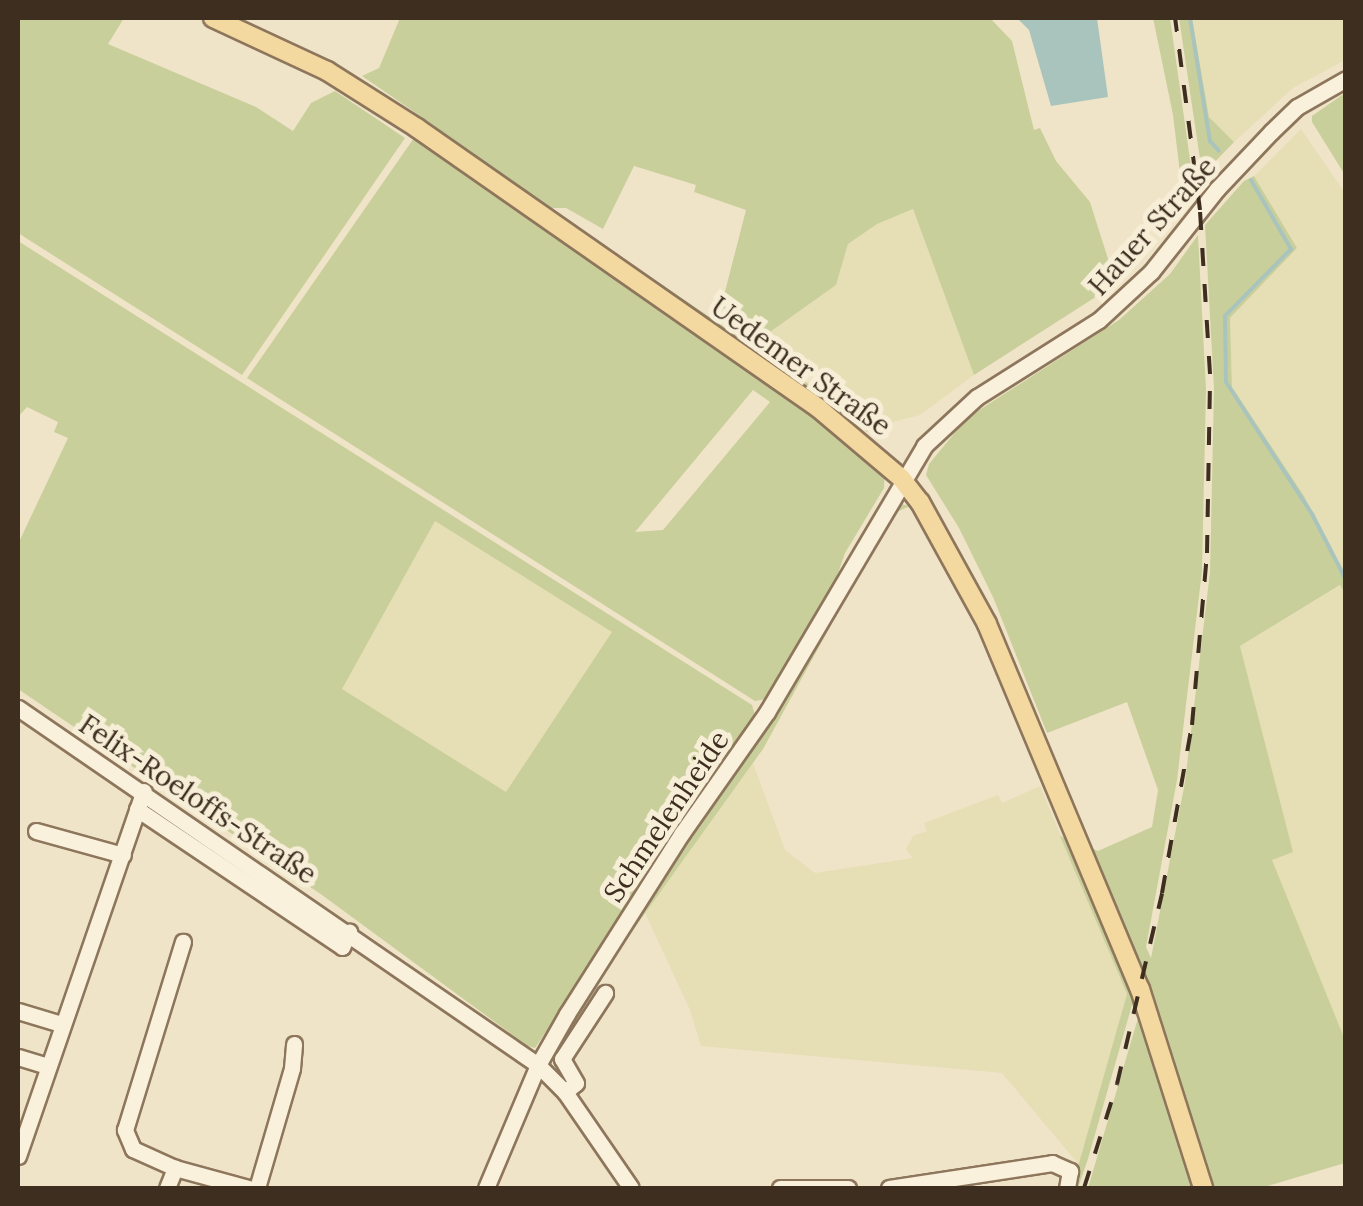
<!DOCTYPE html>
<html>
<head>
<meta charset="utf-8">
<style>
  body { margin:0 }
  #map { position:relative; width:1363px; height:1206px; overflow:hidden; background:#f0e4c8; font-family:Lora,serif }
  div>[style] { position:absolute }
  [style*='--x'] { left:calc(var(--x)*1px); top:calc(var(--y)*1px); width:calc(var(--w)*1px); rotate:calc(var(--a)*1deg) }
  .farmland>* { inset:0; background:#e6deb5; transform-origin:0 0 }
  .green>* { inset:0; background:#c9cf9b }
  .water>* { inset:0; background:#a9c4bc }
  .stream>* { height:4px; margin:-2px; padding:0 2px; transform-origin:2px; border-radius:2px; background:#a9c4bc }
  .roads { filter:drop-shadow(2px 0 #8d765c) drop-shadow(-2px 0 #8d765c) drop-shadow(0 2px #8d765c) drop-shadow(0 -2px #8d765c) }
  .minor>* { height:15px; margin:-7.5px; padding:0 7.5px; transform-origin:7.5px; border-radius:7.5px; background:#faf1dc }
  .major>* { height:18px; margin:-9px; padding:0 9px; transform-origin:9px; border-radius:9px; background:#f3d9a0 }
  .rail>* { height:4px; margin-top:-2px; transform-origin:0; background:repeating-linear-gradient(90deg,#3d2e20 0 18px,transparent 0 36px) }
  span { translate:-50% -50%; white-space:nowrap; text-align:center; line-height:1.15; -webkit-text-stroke:10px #f7eed8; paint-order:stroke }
  .street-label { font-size:28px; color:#3d2e20 }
  .frame { position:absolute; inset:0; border:20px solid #3d2e20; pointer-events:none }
</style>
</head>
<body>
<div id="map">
  <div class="farmland">
    <div style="clip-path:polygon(1192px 18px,1345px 18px,1345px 60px,1293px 88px,1234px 142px,1209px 117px)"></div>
    <div style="clip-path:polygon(1301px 129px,1345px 193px,1345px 579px,1304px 496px,1232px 388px,1230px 318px,1297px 248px,1254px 176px)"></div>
    <div style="clip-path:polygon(913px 209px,974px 375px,920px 415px,881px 425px,763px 337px,836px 285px,848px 244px,877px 224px)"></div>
    <div style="left:435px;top:521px;width:210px;height:193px;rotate:32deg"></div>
    <div style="clip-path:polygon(1341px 585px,1346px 594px,1345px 1040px,1271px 860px,1292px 852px,1240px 646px)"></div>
    <div style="clip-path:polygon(753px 763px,785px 850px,815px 873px,913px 858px,906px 849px,913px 836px,927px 831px,924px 823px,998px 795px,1002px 803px,1040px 786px,1127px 994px,1080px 1166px,1002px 1073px,701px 1046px,690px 1010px,645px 913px)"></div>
  </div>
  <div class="green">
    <div style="clip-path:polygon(18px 18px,124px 18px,108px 44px,256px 107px,293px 131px,311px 103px,335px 91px,405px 138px,242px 375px,18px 233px)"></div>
    <div style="clip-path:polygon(400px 18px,990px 18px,1012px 41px,1034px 130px,1040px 128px,1056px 161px,1090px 202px,1116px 284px,974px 375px,913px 209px,877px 224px,848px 244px,836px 285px,763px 337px,721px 307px,746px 210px,694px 192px,696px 185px,634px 166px,603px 229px,566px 208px,549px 208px,872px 427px,867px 432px,426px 128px,429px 122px,362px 76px,379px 68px)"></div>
    <div style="clip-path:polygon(1153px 18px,1170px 18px,1195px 195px,1184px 206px,1173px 115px)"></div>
    <div style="clip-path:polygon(1179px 18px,1192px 18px,1209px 117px,1234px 142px,1209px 168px,1204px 186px)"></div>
    <div style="clip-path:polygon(1345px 93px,1345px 175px,1312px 122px,1312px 116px)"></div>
    <div style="clip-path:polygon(evenodd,414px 138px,421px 138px,857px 443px,885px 470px,884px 488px,845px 553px,832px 591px,770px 698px,755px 701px,247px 378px,414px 138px,753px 390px,770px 402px,663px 530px,635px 532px,753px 390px)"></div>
    <div style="clip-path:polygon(1254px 176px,1297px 248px,1230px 318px,1232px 387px,1304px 496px,1345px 579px,1346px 594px,1340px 585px,1240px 646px,1293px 852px,1272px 860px,1345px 1040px,1345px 1163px,1261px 1188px,1209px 1188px,1084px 845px,1098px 851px,1152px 827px,1158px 790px,1127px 702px,1047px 733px,993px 597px,959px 528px,926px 475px,929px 464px,967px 418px,1119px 320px,1170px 274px,1198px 235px,1206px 389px,1202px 571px,1177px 780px,1146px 947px,1151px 958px,1185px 782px,1210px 572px,1214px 389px,1205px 225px,1244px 181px)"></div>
    <div style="clip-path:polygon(evenodd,18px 241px,752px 705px,756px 718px,535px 1048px,516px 1043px,518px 1039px,322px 895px,18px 689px,18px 544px,68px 438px,54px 432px,58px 422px,27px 407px,18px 417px,18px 241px,435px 521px,612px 632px,506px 792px,342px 689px,435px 521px)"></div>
    <div style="clip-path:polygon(900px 504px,910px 506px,892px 514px,763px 749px,623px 944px,553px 1056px,551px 1051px,893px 507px)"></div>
    <div style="clip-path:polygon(1060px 836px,1072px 840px,1136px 993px,1197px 1188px,1088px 1188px,1138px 1018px,1132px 1005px,1088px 1159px,1078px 1188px,1072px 1188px,1127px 994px)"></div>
  </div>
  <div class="water">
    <div style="clip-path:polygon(1017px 18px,1097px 18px,1108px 97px,1051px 106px,1029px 30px)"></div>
  </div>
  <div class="stream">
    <div style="--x:1190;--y:18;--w:125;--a:80.8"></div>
    <div style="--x:1210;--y:141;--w:13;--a:48"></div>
    <div style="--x:1251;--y:180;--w:80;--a:59.9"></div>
    <div style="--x:1291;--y:249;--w:94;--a:134.6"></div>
    <div style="--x:1225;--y:316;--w:66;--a:89.1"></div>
    <div style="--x:1226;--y:382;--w:158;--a:56.9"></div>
    <div style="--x:1312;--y:514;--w:74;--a:62.7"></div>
  </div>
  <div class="roads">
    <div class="minor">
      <div style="--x:18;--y:708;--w:631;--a:34.47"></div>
      <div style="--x:538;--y:1065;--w:38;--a:45"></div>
      <div style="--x:565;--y:1092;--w:116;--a:55.5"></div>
      <div style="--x:137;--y:809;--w:247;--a:33.9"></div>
      <div style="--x:342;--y:947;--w:17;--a:-65"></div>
      <div style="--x:36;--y:831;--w:90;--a:15.4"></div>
      <div style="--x:18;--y:1011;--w:45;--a:16.8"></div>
      <div style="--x:18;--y:1057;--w:30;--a:17"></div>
      <div style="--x:565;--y:1092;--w:14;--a:-39"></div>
      <div style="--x:576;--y:1083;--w:28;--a:-120"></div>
      <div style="--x:562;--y:1059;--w:79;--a:-56.9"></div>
      <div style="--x:18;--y:1156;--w:386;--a:-71"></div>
      <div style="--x:175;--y:1168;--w:46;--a:-155.7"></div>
      <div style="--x:133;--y:1149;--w:21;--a:-113"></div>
      <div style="--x:125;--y:1130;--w:197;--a:-72.9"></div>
      <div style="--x:167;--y:1188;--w:22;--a:-68"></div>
      <div style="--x:175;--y:1168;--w:76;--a:15.3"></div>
      <div style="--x:257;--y:1188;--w:125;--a:-73.7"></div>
      <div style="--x:292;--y:1068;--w:24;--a:-85"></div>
      <div style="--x:486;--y:1188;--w:134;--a:-67.1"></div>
      <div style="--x:538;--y:1065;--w:59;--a:-60.4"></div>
      <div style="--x:567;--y:1014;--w:214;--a:-57.6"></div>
      <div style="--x:682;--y:833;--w:148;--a:-54.9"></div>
      <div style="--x:767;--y:712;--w:309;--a:-59.4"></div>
      <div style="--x:924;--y:446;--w:72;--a:-42.8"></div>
      <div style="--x:977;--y:397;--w:144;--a:-32.3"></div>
      <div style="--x:1099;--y:320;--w:71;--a:-42.7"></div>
      <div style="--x:1151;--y:272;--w:106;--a:-51.5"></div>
      <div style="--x:1217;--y:189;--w:79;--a:-46.5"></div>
      <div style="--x:1271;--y:132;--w:36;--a:-44"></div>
      <div style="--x:1297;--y:107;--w:56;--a:-29.7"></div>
      <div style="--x:780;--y:1188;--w:68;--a:0"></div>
      <div style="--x:889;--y:1188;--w:165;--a:-8.7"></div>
      <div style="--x:1052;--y:1163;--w:20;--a:24"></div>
      <div style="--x:1070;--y:1171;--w:17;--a:100"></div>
    </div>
    <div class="major">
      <div style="--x:213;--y:18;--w:126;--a:24.9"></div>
      <div style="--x:327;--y:71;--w:107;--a:32.3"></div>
      <div style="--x:417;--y:128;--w:488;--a:34.9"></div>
      <div style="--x:817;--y:407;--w:110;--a:40.2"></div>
      <div style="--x:901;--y:478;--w:31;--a:52"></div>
      <div style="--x:920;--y:502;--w:139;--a:61.2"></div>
      <div style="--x:987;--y:624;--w:396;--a:67.3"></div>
      <div style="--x:1140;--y:989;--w:209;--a:72.4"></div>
    </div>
  </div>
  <div class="rail">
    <div style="--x:1084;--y:1188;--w:109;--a:-72.4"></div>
    <div style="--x:1117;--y:1084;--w:196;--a:-76.7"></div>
    <div style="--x:1162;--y:893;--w:171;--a:-79.9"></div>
    <div style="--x:1192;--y:725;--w:173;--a:-85"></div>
    <div style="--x:1207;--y:553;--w:179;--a:-89"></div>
    <div style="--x:1210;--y:374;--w:164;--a:-93.5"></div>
    <div style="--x:1200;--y:210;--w:194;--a:-97.4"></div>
  </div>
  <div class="street-label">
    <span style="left:1152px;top:226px;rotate:-48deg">Hauer Straße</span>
    <span style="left:801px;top:366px;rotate:36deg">Uedemer Straße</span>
    <span style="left:198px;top:799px;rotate:34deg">Felix-Roeloffs-Straße</span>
    <span style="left:666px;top:816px;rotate:-56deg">Schmelenheide</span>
  </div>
  <div class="frame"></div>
</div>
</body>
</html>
